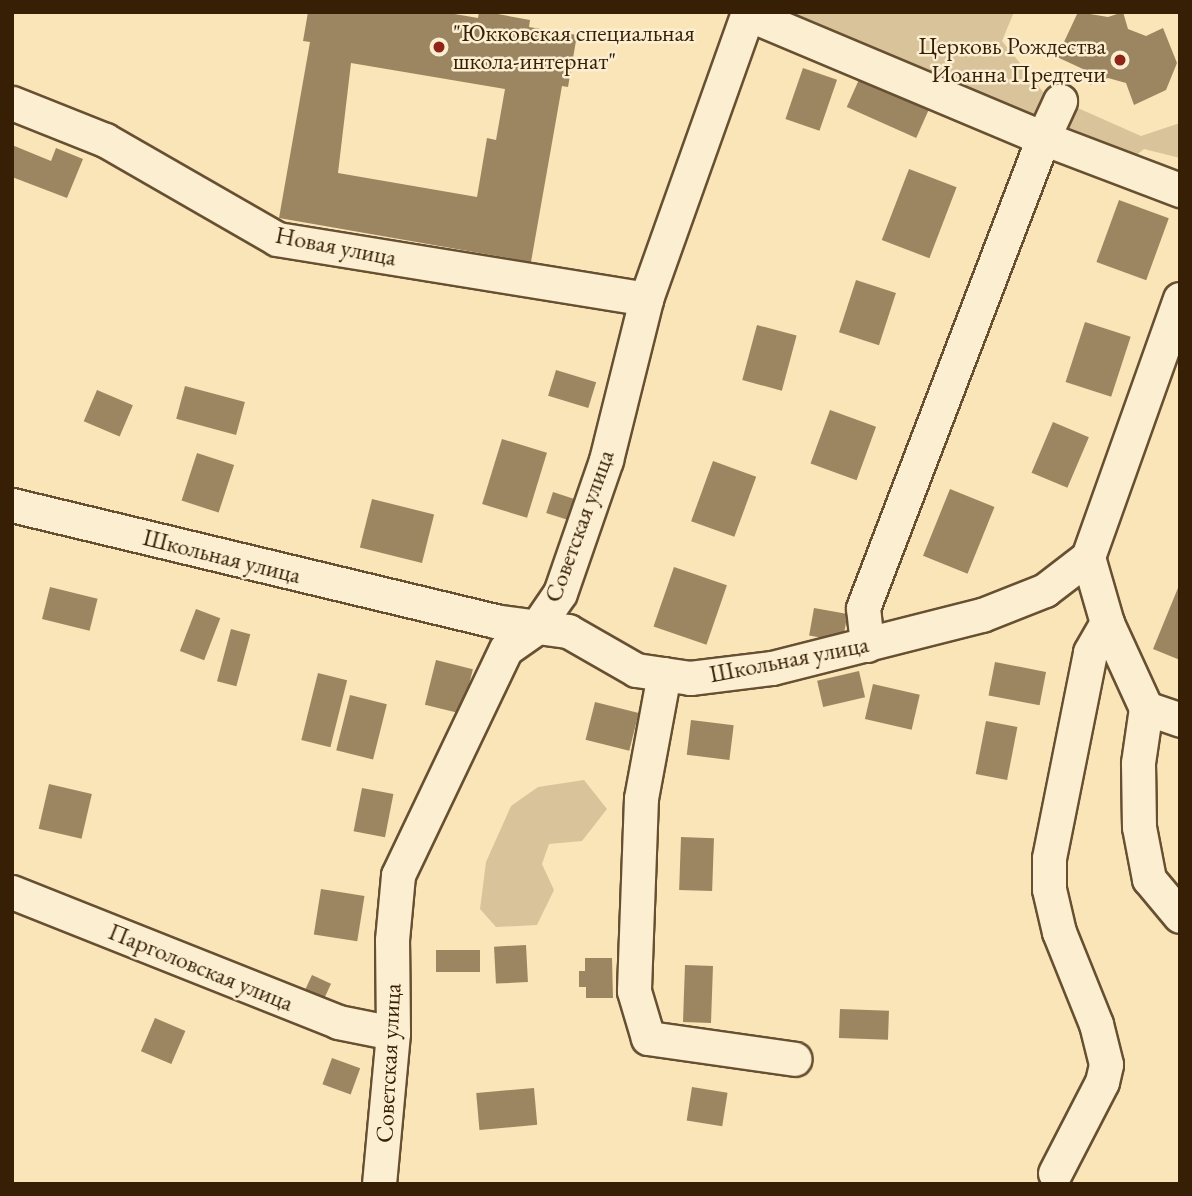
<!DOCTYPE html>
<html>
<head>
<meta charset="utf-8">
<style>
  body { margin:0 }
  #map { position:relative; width:1192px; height:1196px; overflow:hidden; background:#fae5b8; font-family:"EB Garamond",serif }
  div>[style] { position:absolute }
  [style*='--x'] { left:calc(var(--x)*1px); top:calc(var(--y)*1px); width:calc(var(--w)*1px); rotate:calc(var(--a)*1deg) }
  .green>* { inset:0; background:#d9c39a }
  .building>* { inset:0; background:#9c8662; transform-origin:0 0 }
  .roads { filter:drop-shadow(2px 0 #675032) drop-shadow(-2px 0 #675032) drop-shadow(0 2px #675032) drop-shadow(0 -2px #675032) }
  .minor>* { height:33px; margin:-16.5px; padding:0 16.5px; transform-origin:16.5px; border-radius:16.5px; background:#fceed1 }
  .dots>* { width:19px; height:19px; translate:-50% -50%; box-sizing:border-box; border:4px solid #fceed1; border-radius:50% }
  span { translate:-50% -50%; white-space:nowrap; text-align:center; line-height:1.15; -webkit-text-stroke:5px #fceed1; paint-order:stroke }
  .poi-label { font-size:24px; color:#361f05 }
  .left { translate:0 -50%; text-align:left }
  .right { translate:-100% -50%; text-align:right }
  .street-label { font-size:24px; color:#361f05 }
  .frame { position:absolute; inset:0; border:14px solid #361f05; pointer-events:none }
</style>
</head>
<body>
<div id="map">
  <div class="green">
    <div style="clip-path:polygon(775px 12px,1014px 12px,1002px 41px,1044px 93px,1141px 136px,1180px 123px,1180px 158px,1144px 149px,1130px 160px)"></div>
    <div style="clip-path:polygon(584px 780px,607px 809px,582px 841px,549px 844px,542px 864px,554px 890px,537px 925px,496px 927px,480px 909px,486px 862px,511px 806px,538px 787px)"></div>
  </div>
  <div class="building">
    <div style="clip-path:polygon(evenodd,308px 12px,443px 12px,478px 18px,479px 12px,487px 12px,530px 20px,529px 27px,577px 35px,568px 87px,562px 86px,531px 262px,279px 218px,310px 42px,303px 41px,308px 12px,351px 63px,505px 89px,496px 140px,487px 138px,477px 197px,338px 173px,351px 63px)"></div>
    <div style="clip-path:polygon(1078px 12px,1108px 17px,1123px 12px,1128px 29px,1146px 36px,1163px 28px,1177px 63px,1166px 90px,1134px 105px,1126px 83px,1108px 78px,1090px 85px,1085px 70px,1057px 57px)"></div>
    <div style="left:803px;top:68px;width:36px;height:54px;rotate:19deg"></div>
    <div style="left:861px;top:75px;width:76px;height:35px;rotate:24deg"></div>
    <div style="clip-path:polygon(12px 145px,51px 161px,56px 148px,83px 159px,67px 198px,12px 177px)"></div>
    <div style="left:909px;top:169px;width:51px;height:76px;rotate:21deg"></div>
    <div style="left:1119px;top:200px;width:53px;height:66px;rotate:20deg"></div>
    <div style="left:856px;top:280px;width:42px;height:55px;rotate:18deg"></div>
    <div style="left:1085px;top:322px;width:48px;height:63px;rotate:18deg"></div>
    <div style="left:757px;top:325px;width:41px;height:57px;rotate:15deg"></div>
    <div style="left:556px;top:370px;width:42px;height:27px;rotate:17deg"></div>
    <div style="left:185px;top:386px;width:62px;height:34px;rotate:15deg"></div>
    <div style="left:97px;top:390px;width:39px;height:34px;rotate:23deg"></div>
    <div style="left:830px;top:410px;width:49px;height:57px;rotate:20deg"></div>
    <div style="left:1053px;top:422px;width:39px;height:55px;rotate:23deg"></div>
    <div style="left:502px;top:439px;width:47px;height:68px;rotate:17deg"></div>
    <div style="left:197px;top:453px;width:39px;height:50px;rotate:18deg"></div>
    <div style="left:713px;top:461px;width:46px;height:64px;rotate:20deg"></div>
    <div style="left:950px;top:489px;width:48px;height:72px;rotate:22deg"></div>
    <div style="left:553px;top:492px;width:28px;height:22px;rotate:18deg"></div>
    <div style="left:372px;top:499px;width:64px;height:50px;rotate:14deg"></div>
    <div style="left:674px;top:567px;width:56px;height:63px;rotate:19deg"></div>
    <div style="clip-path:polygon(1180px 583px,1180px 660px,1153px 649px)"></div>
    <div style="left:50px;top:587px;width:49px;height:33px;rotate:14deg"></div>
    <div style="left:814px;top:608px;width:34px;height:28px;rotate:10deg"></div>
    <div style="left:196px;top:609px;width:26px;height:45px;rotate:21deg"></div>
    <div style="left:231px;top:629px;width:20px;height:54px;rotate:15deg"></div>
    <div style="left:436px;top:660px;width:38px;height:46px;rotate:14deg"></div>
    <div style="left:995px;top:662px;width:52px;height:34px;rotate:11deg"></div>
    <div style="left:859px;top:671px;width:27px;height:43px;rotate:77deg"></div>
    <div style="left:318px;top:673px;width:30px;height:69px;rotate:14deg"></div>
    <div style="left:873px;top:684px;width:48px;height:36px;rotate:13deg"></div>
    <div style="left:350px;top:695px;width:38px;height:57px;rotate:14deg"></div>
    <div style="left:595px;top:702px;width:45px;height:39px;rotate:14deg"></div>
    <div style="left:691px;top:720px;width:43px;height:35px;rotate:7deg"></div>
    <div style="left:986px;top:721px;width:32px;height:54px;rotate:11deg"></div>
    <div style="left:49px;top:784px;width:44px;height:46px;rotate:13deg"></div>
    <div style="left:362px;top:788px;width:32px;height:44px;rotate:11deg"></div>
    <div style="left:681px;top:837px;width:33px;height:53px;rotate:2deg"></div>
    <div style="left:321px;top:889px;width:44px;height:46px;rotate:9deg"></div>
    <div style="left:526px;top:945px;width:37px;height:32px;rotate:87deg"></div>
    <div style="left:480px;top:950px;width:22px;height:44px;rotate:90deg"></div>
    <div style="clip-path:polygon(585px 958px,612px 958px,613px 998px,586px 998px,586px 987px,579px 987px,579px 971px,585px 971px)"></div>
    <div style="left:685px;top:965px;width:28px;height:57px;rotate:2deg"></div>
    <div style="left:312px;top:975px;width:21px;height:28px;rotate:25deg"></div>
    <div style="left:840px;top:1009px;width:49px;height:29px;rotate:2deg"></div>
    <div style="left:155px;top:1018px;width:33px;height:36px;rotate:23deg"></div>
    <div style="left:332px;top:1058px;width:30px;height:28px;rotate:20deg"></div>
    <div style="left:692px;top:1087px;width:36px;height:34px;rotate:9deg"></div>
    <div style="left:534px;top:1088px;width:37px;height:58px;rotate:85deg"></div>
  </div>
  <div class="roads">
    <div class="minor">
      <div style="--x:748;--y:14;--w:320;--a:22.8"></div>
      <div style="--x:1043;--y:138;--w:41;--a:-65.3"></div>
      <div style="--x:12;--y:103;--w:100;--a:21.7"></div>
      <div style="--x:105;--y:140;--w:198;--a:29.9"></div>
      <div style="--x:277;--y:239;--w:374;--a:9.2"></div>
      <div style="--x:12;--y:505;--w:496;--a:13.5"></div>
      <div style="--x:494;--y:621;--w:75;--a:7.7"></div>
      <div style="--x:568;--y:631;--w:78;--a:29.8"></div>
      <div style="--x:636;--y:670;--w:55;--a:8.4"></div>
      <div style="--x:690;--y:678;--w:83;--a:-7"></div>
      <div style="--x:772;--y:668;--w:217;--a:-14.2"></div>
      <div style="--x:982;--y:615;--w:68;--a:-21.6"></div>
      <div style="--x:1045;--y:590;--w:54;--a:-37.5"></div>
      <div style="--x:1088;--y:557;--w:274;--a:-70.4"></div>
      <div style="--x:1088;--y:557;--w:69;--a:73.9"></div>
      <div style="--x:1107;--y:623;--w:94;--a:65.4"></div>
      <div style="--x:1146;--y:708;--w:36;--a:19"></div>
      <div style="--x:867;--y:645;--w:37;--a:-96"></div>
      <div style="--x:863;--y:608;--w:503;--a:-69.04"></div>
      <div style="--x:1043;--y:138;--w:147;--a:20.8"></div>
      <div style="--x:664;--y:674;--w:126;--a:100.5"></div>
      <div style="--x:641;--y:798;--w:193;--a:92.1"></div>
      <div style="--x:634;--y:991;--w:49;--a:73.4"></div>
      <div style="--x:648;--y:1038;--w:148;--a:8.1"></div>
      <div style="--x:1146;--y:708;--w:56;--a:98.3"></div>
      <div style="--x:1138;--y:763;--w:64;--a:89.1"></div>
      <div style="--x:1139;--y:827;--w:53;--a:79.1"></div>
      <div style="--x:1149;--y:879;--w:48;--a:50"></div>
      <div style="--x:12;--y:892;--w:351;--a:21.7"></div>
      <div style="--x:338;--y:1022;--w:56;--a:11.3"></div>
      <div style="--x:1055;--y:1173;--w:102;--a:-62.7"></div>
      <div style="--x:1102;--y:1082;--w:18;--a:-77"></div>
      <div style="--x:1106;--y:1064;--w:41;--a:-104"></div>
      <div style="--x:1096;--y:1024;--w:99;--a:-111.9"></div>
      <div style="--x:1059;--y:932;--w:44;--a:-103.1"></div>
      <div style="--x:1049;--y:889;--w:31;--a:-90"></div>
      <div style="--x:1049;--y:858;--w:210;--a:-78.7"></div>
      <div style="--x:1090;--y:652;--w:34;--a:-60"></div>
      <div style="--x:379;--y:1184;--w:152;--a:-84.7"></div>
      <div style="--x:393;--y:1033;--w:93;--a:-90.6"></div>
      <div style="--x:392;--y:940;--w:65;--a:-84.7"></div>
      <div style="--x:398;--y:875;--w:250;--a:-64.5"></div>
      <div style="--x:506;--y:649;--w:37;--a:-35"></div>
      <div style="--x:536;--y:628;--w:42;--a:-55.6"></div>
      <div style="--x:560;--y:593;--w:141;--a:-70.9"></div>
      <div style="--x:606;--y:460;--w:166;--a:-76"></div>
      <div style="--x:646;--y:299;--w:305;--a:-70.4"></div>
    </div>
  </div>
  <div class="dots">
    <div style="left:439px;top:47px;background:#8f2418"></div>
    <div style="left:1120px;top:60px;background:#8f2418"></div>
  </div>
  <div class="poi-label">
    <span class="left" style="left:453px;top:47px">"Юкковская специальная<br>школа-интернат"</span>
    <span class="right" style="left:1106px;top:60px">Церковь Рождества<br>Иоанна Предтечи</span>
  </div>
  <div class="street-label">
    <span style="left:336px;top:246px;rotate:11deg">Новая улица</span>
    <span style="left:579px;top:526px;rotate:-70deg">Советская улица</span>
    <span style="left:222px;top:556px;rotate:14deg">Школьная улица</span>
    <span style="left:789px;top:659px;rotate:-11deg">Школьная улица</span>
    <span style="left:201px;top:967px;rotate:22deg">Парголовская улица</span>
    <span style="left:388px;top:1063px;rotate:-87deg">Советская улица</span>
  </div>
  <div class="frame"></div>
</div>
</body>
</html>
